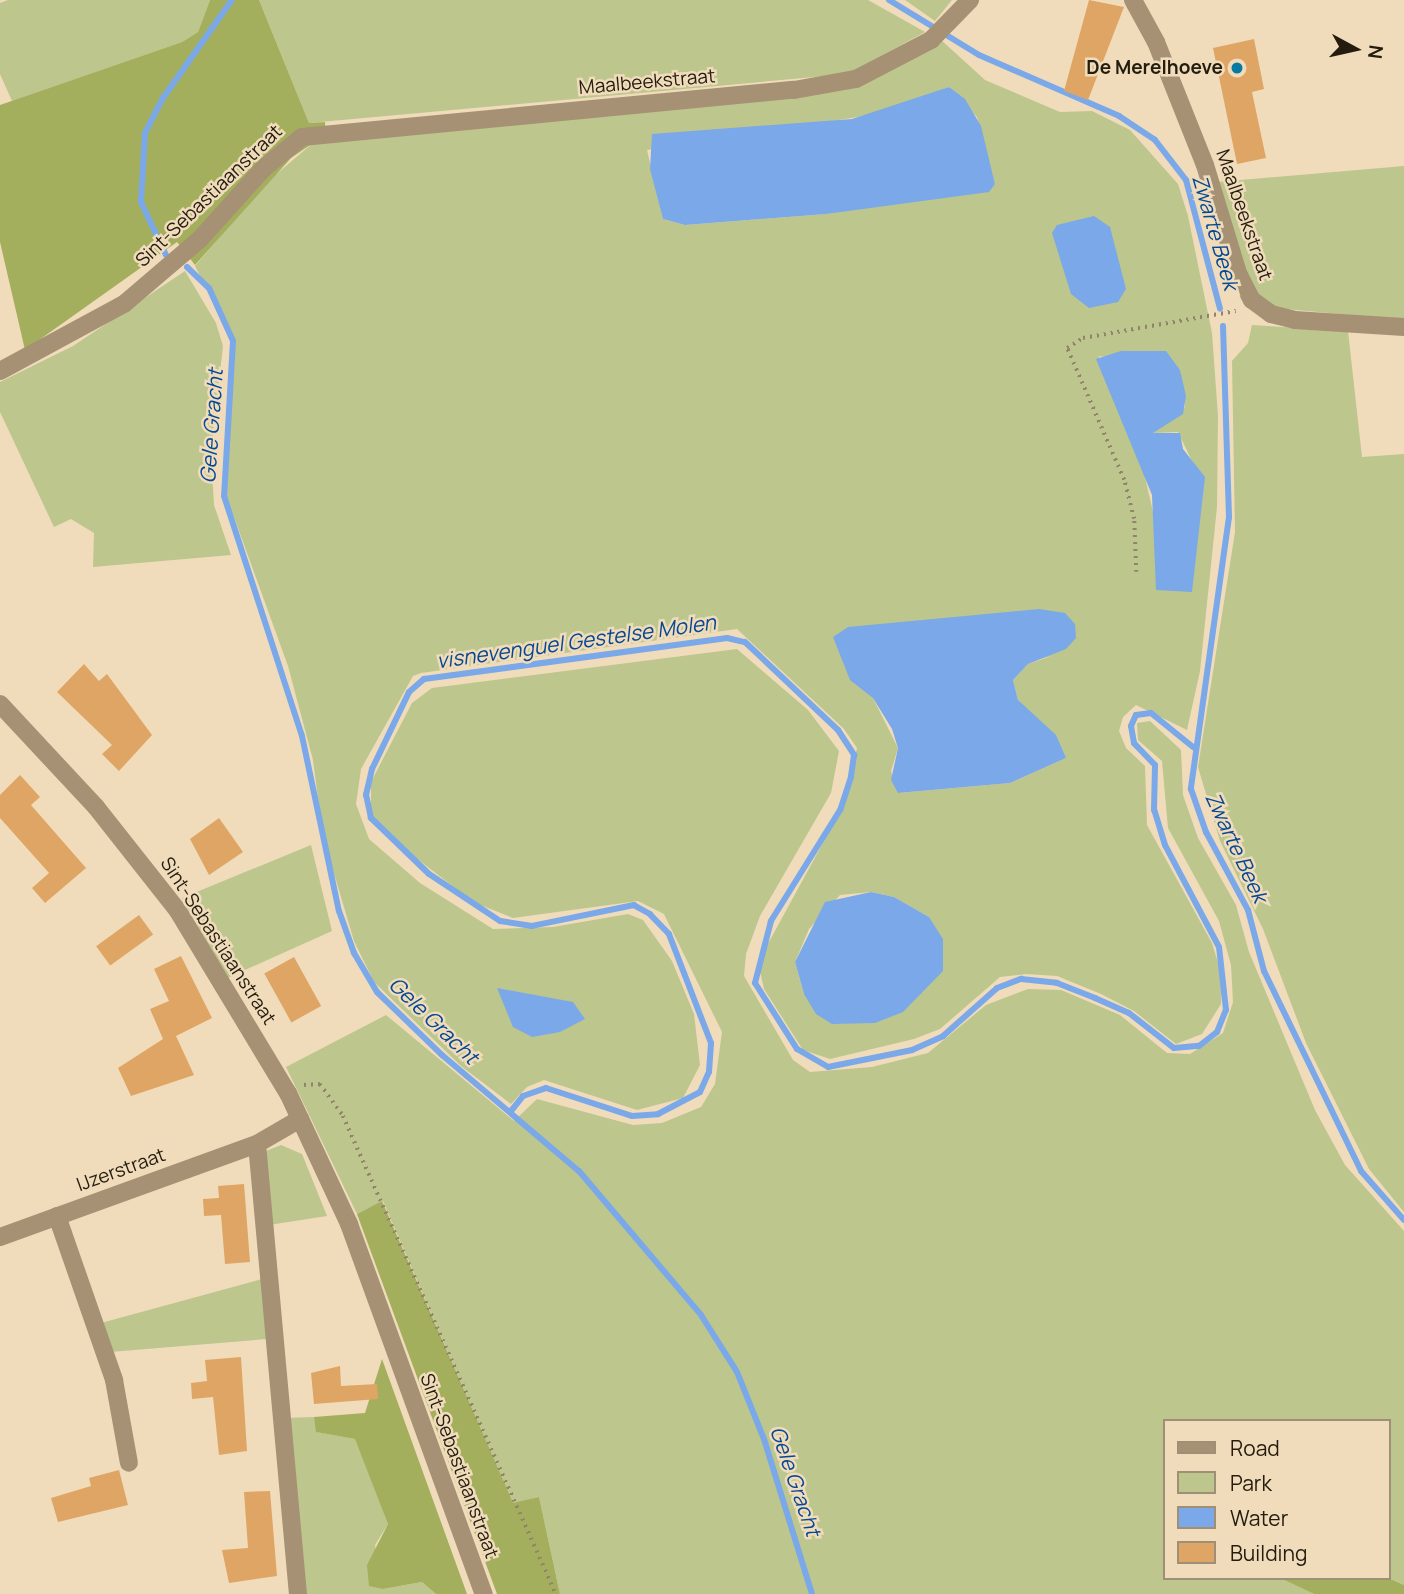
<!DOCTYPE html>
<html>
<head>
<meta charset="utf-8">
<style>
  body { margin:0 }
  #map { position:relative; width:1404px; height:1594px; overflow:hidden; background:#f0dcbb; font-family:Manrope,sans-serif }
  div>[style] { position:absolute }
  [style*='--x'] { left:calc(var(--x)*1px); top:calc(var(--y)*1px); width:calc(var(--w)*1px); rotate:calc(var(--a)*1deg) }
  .green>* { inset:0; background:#bdc68d }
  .forest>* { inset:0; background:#a4af5d }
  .water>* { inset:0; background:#7aa8e9 }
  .stream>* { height:6px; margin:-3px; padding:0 3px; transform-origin:3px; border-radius:3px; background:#7aa8e9 }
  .building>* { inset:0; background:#dfa564; transform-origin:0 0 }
  .path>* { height:3.5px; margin-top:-1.75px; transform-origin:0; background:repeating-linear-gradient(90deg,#92846c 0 2px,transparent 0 7px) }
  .minor>* { height:18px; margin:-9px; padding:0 9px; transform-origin:9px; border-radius:9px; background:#a69174 }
  .dots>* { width:19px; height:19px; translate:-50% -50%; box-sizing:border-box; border:4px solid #f0dcbb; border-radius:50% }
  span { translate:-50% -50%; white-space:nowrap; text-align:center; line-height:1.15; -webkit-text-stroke:5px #f0dcbb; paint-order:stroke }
  .poi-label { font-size:19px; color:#231c0f; font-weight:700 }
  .right { translate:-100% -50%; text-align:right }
  .street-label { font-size:19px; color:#231c0f }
  .water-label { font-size:21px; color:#074893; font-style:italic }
  .legend { position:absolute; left:1163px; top:1419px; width:228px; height:161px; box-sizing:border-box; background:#f0dcbb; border:2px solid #9e8f76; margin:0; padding:9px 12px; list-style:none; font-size:21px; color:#231c0f }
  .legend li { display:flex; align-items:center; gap:14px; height:35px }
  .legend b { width:35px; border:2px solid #9e8f76 }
  .north { position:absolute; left:1320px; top:14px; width:70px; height:70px; -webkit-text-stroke:5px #f0dcbb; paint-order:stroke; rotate:98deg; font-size:19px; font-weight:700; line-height:28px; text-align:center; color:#231c0f }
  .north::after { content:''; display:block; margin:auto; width:24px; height:32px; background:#231c0f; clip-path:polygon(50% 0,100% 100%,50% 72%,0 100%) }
</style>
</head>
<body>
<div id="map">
  <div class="green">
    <div style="clip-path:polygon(8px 0,210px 0,198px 32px,182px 42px,12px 101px,0 74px,0 3px)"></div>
    <div style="clip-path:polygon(259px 0,868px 0,925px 32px,848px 74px,309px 123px)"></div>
    <div style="clip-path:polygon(905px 0,952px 0,935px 21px)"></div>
    <div style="clip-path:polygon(evenodd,940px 39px,985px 80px,1060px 112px,1092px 111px,1130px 130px,1178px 184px,1188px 216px,1212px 333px,1218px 416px,1217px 507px,1200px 671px,1187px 730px,1136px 705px,1123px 717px,1119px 731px,1126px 748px,1145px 766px,1147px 825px,1212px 943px,1222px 976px,1221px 1004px,1202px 1034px,1176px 1044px,1134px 1011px,1101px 994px,1057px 976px,1026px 974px,1000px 977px,940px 1029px,914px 1039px,830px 1059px,803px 1050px,764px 989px,758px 962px,842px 808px,857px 748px,844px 729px,737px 629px,421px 673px,413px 676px,361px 769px,356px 804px,369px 839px,420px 883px,493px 929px,553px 927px,628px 914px,643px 920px,672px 961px,694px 1014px,700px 1065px,683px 1098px,637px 1110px,544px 1080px,527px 1087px,511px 1104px,461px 1066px,374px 982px,354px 941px,323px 836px,313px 760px,288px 666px,226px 495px,235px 344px,195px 266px,267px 182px,313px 143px,865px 83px,940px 39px,949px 87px,977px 117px,995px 184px,826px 214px,685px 225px,663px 219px,647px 150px,877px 114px,949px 87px,940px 39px,1099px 356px,1180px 370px,1185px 407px,1153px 433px,1178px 432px,1204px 486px,1154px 516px,1143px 469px,1099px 356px,940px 39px,1051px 656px,1028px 664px,1013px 680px,1018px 700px,1066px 758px,1010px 783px,898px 793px,891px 771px,898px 748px,873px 698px,1051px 656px,940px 39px,871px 892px,894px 897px,929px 917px,804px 994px,795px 962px,809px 929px,840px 895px,871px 892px)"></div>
    <div style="clip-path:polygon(1404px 166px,1404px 320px,1275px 308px,1251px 288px,1217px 182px)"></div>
    <div style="clip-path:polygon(185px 271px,216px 323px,223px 346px,211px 452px,214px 505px,231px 555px,93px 567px,94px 533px,71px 519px,54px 527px,0 412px,0 382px,73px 346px)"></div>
    <div style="clip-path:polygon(1252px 325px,1348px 331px,1362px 457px,1404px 454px,1404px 1212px,1369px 1169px,1306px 1043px,1263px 929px,1220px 841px,1198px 767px,1235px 532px,1232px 361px,1248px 343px)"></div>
    <div style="clip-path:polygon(737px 649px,808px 710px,839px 751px,831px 793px,760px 916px,746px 954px,744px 976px,793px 1060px,810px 1072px,872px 1067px,928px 1053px,986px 1005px,1028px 989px,1061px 990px,1120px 1015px,1167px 1053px,1190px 1054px,1223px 1033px,1233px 1002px,1231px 965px,1219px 921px,1168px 828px,1162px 761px,1138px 740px,1137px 723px,1150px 721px,1181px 750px,1183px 795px,1198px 838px,1236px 905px,1249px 952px,1315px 1110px,1345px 1165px,1404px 1231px,1404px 1585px,1388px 1578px,1388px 1421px,1164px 1421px,1164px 1578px,1280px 1578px,1314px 1594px,560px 1594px,539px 1497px,513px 1504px,383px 1201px,357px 1214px,286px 1067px,386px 1015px,514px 1121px,537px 1099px,633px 1125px,662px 1123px,701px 1107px,715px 1084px,722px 1032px,664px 914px,638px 901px,513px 918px,473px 902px,384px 833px,371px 812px,371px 782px,412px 703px,432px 688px)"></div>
    <div style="clip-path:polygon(311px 845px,332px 931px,227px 978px,182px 898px)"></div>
    <div style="clip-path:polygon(281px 1145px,302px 1154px,327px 1216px,269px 1225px,266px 1151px)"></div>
    <div style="clip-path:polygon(262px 1279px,267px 1339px,110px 1352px,101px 1323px)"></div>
    <div style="clip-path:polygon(314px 1417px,317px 1432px,355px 1439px,373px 1482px,388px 1524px,375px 1545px,383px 1589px,422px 1582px,436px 1594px,303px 1594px,285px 1418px)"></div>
  </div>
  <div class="forest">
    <div style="clip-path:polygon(210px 0,259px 0,309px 123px,325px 122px,326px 142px,313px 143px,291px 158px,195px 265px,177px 242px,25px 350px,0 242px,0 105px,182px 42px,198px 32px)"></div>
    <div style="clip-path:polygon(382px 1201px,513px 1503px,539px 1497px,560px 1594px,497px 1594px,357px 1214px)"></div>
    <div style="clip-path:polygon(382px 1359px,467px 1594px,436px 1594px,422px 1582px,383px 1589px,369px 1586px,367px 1565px,388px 1524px,355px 1439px,316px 1432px,314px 1417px,365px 1413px)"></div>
    <div style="clip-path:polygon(1280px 1578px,1388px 1578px,1404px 1585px,1404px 1594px,1314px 1594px)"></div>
  </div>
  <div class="water">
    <div style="clip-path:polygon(949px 87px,965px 99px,981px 126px,995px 184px,989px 192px,826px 214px,685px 225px,663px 219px,650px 169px,652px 134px,852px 119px)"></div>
    <div style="clip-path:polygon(1094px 216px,1110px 227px,1126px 289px,1118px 302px,1089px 308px,1071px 294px,1052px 233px,1057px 225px)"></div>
    <div style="clip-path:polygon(1121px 351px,1166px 351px,1180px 370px,1186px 396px,1183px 414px,1153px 433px,1180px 433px,1183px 449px,1205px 477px,1192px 592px,1156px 590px,1152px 495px,1096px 359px)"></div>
    <div style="clip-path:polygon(1039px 609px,1065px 613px,1075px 624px,1076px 638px,1066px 649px,1028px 664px,1013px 680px,1018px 700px,1056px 735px,1066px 758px,1010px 783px,898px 793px,891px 780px,898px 748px,892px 729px,873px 698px,850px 680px,833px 637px,848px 627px)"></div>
    <div style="clip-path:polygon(871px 892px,894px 897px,929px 917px,943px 939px,943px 971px,903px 1012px,875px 1023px,832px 1024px,816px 1014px,804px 994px,795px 962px,825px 902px)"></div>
    <div style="clip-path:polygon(497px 988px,573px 1002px,585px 1019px,560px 1032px,532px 1037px,513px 1027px)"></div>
  </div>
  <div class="stream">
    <div style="--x:889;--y:0;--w:105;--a:31.4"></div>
    <div style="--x:979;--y:55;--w:153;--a:23.5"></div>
    <div style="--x:1119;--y:116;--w:43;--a:33.7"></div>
    <div style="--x:1155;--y:140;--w:51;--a:52.2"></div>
    <div style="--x:1186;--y:180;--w:133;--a:75.2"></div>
    <div style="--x:166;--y:255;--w:59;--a:-115.3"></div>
    <div style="--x:141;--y:202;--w:69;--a:-86.7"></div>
    <div style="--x:145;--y:133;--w:39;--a:-63"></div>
    <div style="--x:163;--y:98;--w:120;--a:-54.9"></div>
    <div style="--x:187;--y:267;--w:30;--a:44"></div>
    <div style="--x:209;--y:288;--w:58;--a:65.6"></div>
    <div style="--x:233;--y:341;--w:155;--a:93.3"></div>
    <div style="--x:224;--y:496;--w:252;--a:72"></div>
    <div style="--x:302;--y:736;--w:179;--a:78.1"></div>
    <div style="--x:339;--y:911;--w:45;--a:70.3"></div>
    <div style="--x:354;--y:953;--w:45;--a:59.5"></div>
    <div style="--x:377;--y:992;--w:91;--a:44.1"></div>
    <div style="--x:442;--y:1055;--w:180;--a:40.3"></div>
    <div style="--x:579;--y:1171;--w:189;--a:49.7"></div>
    <div style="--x:701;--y:1315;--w:67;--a:57.7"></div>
    <div style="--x:737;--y:1372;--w:72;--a:68.1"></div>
    <div style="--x:764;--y:1439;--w:162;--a:72.8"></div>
    <div style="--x:1223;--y:326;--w:191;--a:88.2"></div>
    <div style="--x:1229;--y:517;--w:275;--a:98"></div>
    <div style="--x:1191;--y:789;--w:46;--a:70.8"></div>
    <div style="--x:1206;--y:832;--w:89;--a:61.7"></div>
    <div style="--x:1248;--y:910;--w:63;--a:75.3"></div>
    <div style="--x:1264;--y:971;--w:222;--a:64.1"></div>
    <div style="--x:1361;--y:1171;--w:65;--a:48.7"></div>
    <div style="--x:511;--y:1111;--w:19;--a:-51"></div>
    <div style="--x:523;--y:1096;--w:24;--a:-19"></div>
    <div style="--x:546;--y:1088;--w:90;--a:18"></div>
    <div style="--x:632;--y:1116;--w:26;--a:-4"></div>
    <div style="--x:658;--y:1114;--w:47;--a:-27.6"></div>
    <div style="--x:700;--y:1092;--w:22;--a:-66"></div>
    <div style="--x:709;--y:1072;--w:29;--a:-86"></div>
    <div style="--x:711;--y:1043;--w:117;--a:-111.1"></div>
    <div style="--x:669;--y:934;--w:28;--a:-134"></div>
    <div style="--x:650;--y:914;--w:18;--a:-151"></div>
    <div style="--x:634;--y:905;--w:104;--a:168.4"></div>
    <div style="--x:532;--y:926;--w:32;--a:-171"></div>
    <div style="--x:500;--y:921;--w:85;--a:-146.5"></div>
    <div style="--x:429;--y:874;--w:81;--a:-136"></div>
    <div style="--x:371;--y:818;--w:24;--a:-102"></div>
    <div style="--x:366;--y:795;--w:27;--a:-77"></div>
    <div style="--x:372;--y:769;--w:85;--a:-64.3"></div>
    <div style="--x:409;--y:692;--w:20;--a:-41"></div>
    <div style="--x:424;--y:679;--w:306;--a:-7.7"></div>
    <div style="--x:727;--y:638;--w:18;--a:13"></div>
    <div style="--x:745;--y:642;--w:128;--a:43.4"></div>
    <div style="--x:838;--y:730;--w:30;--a:57"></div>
    <div style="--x:854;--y:755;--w:22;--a:98"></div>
    <div style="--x:851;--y:777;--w:35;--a:108"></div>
    <div style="--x:840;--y:810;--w:131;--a:121.9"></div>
    <div style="--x:771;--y:921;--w:64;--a:104.5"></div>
    <div style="--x:755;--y:983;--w:78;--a:57.5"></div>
    <div style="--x:797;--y:1049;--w:36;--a:30"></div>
    <div style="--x:828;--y:1067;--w:86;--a:-11.4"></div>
    <div style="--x:912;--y:1050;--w:34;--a:-24"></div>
    <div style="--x:943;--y:1036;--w:72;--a:-41.6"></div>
    <div style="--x:997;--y:988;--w:26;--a:-21"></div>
    <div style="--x:1021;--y:979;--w:36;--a:6"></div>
    <div style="--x:1057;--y:983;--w:41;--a:21.5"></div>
    <div style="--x:1095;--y:998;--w:37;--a:24"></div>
    <div style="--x:1129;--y:1013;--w:57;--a:37.9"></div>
    <div style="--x:1174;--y:1048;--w:25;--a:-5"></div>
    <div style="--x:1199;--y:1046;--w:23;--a:-38"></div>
    <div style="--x:1217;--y:1032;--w:24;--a:-68"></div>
    <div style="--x:1226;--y:1010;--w:63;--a:-96.3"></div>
    <div style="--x:1219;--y:947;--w:115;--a:-117.9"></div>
    <div style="--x:1165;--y:845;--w:37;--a:-107"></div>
    <div style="--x:1154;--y:810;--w:45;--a:-88.7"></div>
    <div style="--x:1155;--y:765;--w:30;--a:-134"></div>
    <div style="--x:1134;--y:743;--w:17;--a:-100"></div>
    <div style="--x:1131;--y:726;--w:12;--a:-66"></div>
    <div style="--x:1136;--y:715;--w:15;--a:-8"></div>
    <div style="--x:1151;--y:713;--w:54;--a:39"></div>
  </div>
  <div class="building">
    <div style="clip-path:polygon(1089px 0,1124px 7px,1088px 100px,1064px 91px)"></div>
    <div style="clip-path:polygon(1254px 39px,1264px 89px,1252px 92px,1266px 158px,1237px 164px,1213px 48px)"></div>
    <div style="clip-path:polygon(84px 664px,99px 681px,107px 674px,152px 735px,119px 771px,102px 754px,112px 745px,57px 692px)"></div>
    <div style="clip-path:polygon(20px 775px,40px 797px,31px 805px,86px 868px,45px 903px,32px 888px,49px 873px,0 818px,0 795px)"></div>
    <div style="clip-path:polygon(219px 818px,243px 852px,209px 875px,190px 839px)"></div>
    <div style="left:139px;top:915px;width:24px;height:53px;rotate:54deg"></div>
    <div style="clip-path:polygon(181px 956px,212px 1018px,176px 1036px,194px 1075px,131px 1096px,118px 1068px,163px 1039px,150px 1009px,169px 1001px,154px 969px)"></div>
    <div style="left:294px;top:957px;width:56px;height:34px;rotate:61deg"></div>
    <div style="clip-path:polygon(244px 1184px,250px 1262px,225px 1264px,221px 1215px,204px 1216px,203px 1199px,219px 1198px,218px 1186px)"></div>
    <div style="clip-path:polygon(241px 1357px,247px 1451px,219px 1455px,213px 1397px,192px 1399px,191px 1383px,207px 1381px,205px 1360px)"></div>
    <div style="clip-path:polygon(340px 1366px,341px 1386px,377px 1384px,378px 1399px,314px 1404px,311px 1373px)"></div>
    <div style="clip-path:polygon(119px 1470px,128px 1505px,58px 1522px,51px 1498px,91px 1486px,89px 1478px)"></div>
    <div style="clip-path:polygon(270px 1491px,277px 1576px,229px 1583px,222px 1550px,248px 1548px,244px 1492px)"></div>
  </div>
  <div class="path">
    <div style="--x:1136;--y:572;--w:53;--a:-92.2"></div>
    <div style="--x:1134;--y:519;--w:40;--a:-104.4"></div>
    <div style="--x:1124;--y:480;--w:144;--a:-113.4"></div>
    <div style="--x:1067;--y:348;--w:19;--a:-32"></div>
    <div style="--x:1083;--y:338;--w:155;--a:-10"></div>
    <div style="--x:304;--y:1085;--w:16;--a:-4"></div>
    <div style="--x:320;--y:1084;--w:39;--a:54"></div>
    <div style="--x:343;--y:1116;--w:523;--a:65.98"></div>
  </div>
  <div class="minor">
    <div style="--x:1133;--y:0;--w:48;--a:61.3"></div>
    <div style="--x:1156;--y:42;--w:132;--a:68.3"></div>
    <div style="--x:1205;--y:165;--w:113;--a:73"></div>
    <div style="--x:1238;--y:273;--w:30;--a:63"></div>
    <div style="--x:1252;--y:300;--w:24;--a:36"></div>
    <div style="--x:1271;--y:314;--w:25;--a:14"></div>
    <div style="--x:1295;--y:320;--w:109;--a:3.7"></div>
    <div style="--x:0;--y:371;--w:141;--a:-28.4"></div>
    <div style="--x:124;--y:304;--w:100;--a:-40.5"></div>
    <div style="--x:200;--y:239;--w:96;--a:-48"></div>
    <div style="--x:264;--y:168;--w:49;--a:-39.2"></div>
    <div style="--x:302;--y:137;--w:494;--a:-5.5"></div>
    <div style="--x:794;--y:90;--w:63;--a:-10.1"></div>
    <div style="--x:856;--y:79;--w:85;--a:-27.5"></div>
    <div style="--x:931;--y:40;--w:56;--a:-45.7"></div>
    <div style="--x:0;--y:704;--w:141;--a:47"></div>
    <div style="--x:96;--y:807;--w:132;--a:51.7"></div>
    <div style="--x:178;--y:911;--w:213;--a:58.9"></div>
    <div style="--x:288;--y:1093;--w:145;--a:65"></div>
    <div style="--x:349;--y:1224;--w:394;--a:70"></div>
    <div style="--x:257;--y:1144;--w:452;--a:84.8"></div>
    <div style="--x:57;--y:1216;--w:174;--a:70.8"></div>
    <div style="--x:114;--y:1380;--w:84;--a:79.8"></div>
    <div style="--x:0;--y:1237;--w:273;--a:-19.9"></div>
    <div style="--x:257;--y:1144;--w:50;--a:-30.2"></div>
  </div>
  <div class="dots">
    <div style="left:1237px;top:68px;background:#077aa3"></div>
  </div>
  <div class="poi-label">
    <span class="right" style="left:1223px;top:68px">De Merelhoeve</span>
  </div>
  <div class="street-label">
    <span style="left:647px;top:82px;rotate:-5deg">Maalbeekstraat</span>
    <span style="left:209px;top:196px;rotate:-44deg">Sint-Sebastiaanstraat</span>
    <span style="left:1244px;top:215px;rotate:71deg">Maalbeekstraat</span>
    <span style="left:218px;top:941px;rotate:57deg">Sint-Sebastiaanstraat</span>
    <span style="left:121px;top:1170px;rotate:-20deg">IJzerstraat</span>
    <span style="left:459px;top:1466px;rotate:70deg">Sint-Sebastiaanstraat</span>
  </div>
  <div class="water-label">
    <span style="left:1216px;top:232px;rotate:74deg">Zwarte Beek</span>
    <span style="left:211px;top:426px;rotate:-86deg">Gele Gracht</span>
    <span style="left:576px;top:641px;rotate:-8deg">visnevenguel Gestelse Molen</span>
    <span style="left:1237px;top:847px;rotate:65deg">Zwarte Beek</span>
    <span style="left:434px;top:1020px;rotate:44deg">Gele Gracht</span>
    <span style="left:796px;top:1481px;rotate:71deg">Gele Gracht</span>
  </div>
  <ul class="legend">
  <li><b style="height:9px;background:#a69174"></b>Road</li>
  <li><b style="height:19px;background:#bdc68d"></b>Park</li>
  <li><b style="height:19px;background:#7aa8e9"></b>Water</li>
  <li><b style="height:19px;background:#dfa564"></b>Building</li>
  </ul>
  <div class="north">N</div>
</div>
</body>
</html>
